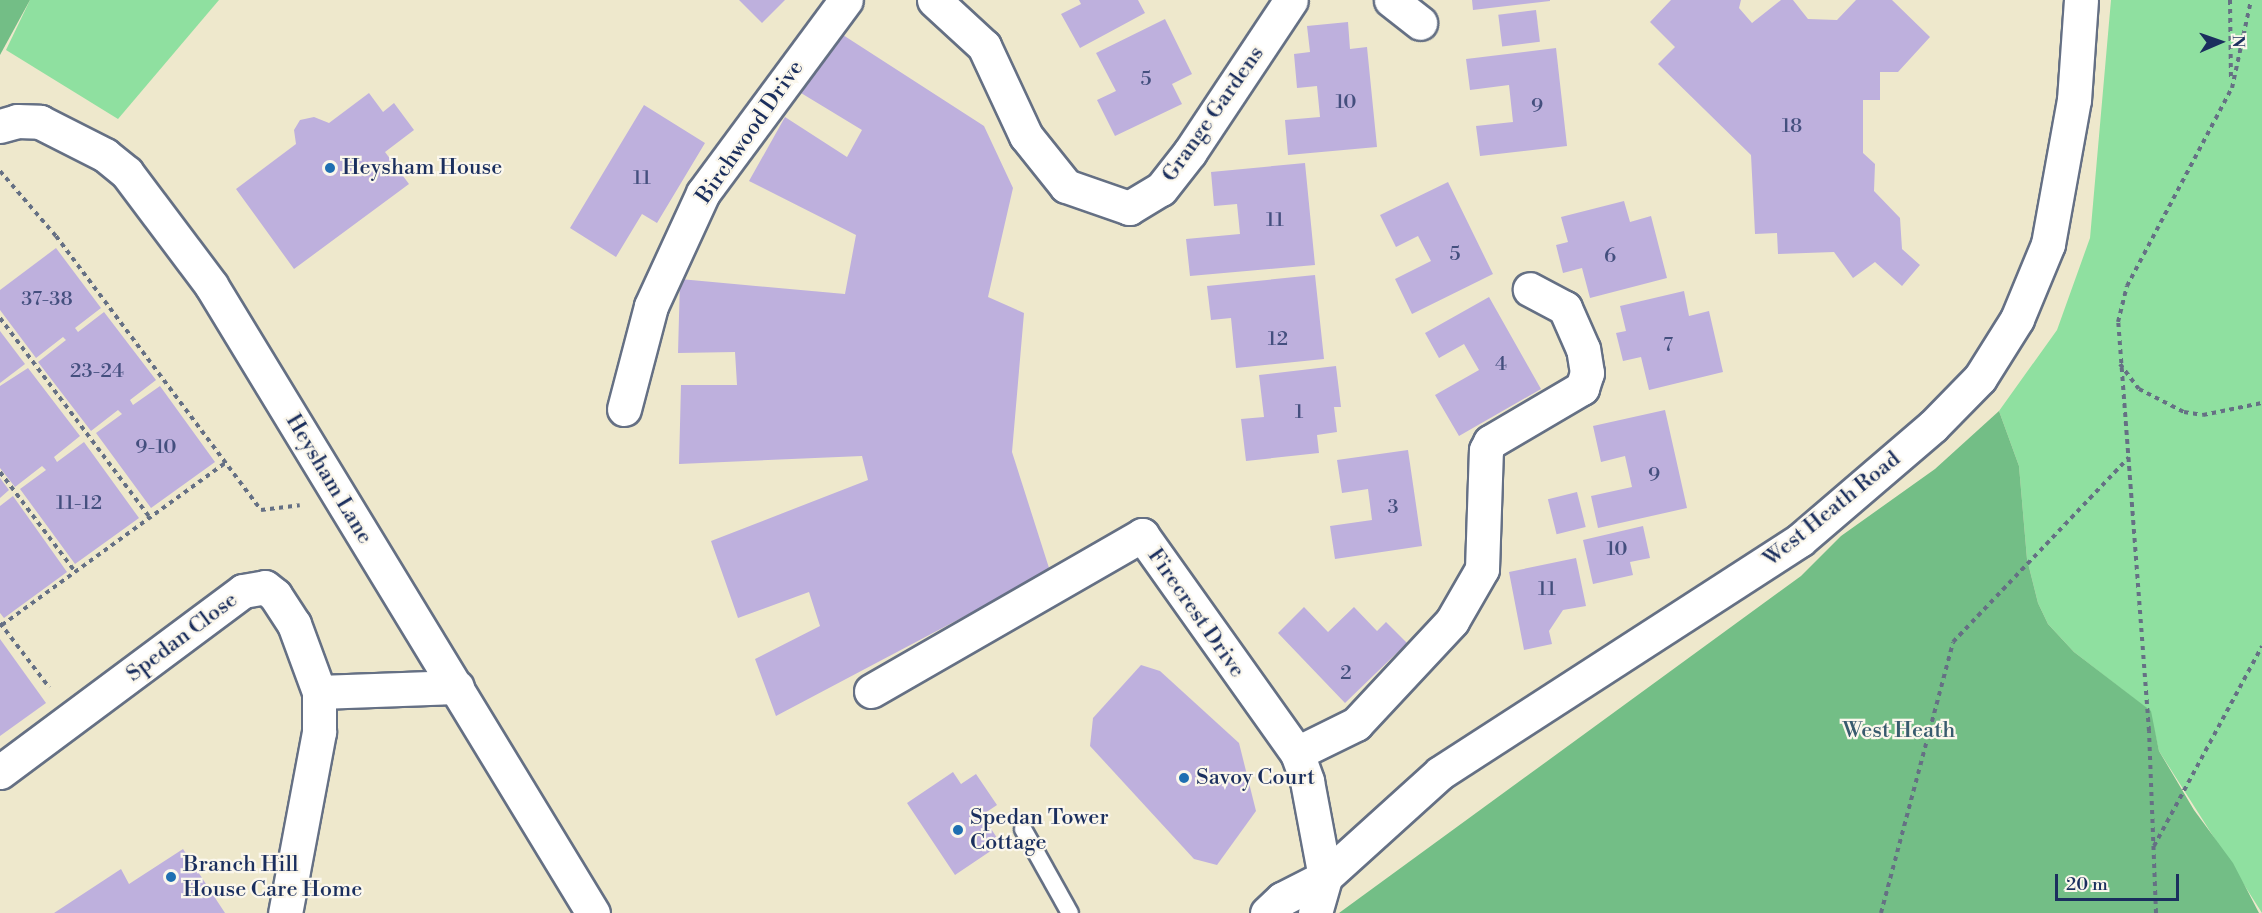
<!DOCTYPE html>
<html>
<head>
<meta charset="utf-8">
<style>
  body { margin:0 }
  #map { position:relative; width:2262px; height:913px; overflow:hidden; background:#eee8cc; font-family:"Libre Bodoni",serif }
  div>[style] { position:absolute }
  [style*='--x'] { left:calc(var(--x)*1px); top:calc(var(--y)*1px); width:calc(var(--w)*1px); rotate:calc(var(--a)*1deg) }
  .green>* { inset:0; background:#8fe0a0 }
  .forest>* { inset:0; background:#73be86 }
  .building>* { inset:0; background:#beb0dd; transform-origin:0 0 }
  .path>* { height:4px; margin-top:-2px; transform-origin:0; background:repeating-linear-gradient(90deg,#657084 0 4.5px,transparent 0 9px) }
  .roads { filter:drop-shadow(2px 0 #657084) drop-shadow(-2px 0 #657084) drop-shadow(0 2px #657084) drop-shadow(0 -2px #657084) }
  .service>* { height:16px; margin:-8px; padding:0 8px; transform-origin:8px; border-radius:8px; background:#fff }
  .minor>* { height:33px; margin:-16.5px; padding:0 16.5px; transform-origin:16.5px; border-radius:16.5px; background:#fff }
  .tertiary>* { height:33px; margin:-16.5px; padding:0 16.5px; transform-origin:16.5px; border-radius:16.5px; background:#fff }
  .dots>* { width:16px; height:16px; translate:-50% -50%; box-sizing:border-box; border:3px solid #fbf7ec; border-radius:50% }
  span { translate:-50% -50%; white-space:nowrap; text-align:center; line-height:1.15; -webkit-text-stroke:4.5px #fbf7ec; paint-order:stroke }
  .number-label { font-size:20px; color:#444f7e }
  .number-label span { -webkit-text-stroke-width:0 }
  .street-label { font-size:22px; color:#1b2f5e }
  .poi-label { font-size:22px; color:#1b2f5e }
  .left { translate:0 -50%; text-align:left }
  .park-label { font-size:22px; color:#385b6e }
  .north { position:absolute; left:2190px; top:12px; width:60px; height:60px; -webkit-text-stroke:4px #fbf7ec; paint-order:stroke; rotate:88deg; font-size:16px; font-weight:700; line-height:24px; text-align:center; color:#1b2f5e }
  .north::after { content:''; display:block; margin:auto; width:21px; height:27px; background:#1b2f5e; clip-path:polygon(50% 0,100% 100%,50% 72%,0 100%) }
  .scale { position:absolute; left:2055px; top:874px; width:124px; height:27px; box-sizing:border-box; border:3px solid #1b2f5e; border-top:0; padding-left:8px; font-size:18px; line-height:21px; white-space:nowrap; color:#1b2f5e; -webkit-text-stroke:4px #fbf7ec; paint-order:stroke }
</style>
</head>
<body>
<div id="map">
  <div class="green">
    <div style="clip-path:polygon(30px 0,219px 0,118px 119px,6px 50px)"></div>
    <div style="clip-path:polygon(2111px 0,2262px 0,2262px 913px,2159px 751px,2150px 711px,2074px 652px,2048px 624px,2038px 603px,2027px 559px,2019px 466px,1999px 411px,2057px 330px,2090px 238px)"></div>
  </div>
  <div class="forest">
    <div style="clip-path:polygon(0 0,30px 0,0 55px)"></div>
    <div style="clip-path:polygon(1999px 411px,2019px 466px,2027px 559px,2038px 603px,2048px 624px,2074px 652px,2151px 711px,2159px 751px,2194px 810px,2233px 863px,2259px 913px,1339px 913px,1801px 576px,1841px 536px,1935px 469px)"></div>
  </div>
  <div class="building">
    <div style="clip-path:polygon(739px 0,785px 0,762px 23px)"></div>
    <div style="clip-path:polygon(1079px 0,1138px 0,1145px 13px,1080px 48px,1061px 14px,1081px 4px)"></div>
    <div style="clip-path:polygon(1472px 0,1550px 0,1550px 1px,1473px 10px)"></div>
    <div style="clip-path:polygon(1671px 0,1741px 0,1739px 8px,1752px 23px,1781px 0,1793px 0,1808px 19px,1837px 20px,1856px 0,1892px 0,1930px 37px,1898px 72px,1880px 72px,1880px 100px,1863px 100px,1863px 153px,1875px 164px,1874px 191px,1900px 218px,1902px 249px,1920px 265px,1902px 286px,1875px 262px,1853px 278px,1834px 252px,1778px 254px,1777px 233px,1755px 234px,1751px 155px,1658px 64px,1675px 47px,1650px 22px)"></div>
    <div style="left:1536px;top:10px;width:32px;height:38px;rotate:83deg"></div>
    <div style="clip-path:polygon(1165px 19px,1192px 74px,1172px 84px,1182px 104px,1115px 136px,1097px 100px,1116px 91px,1096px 53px)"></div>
    <div style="clip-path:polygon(1348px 22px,1350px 49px,1367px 47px,1377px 147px,1288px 155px,1285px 120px,1320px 117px,1317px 86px,1297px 88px,1294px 54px,1310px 52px,1307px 26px)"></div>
    <div style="clip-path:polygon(843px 35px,984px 126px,1013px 188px,988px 297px,1024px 313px,1012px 452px,1050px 571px,776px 716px,755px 659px,820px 626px,809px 592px,738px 618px,711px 541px,868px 480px,862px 456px,679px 464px,681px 385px,737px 385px,735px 352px,678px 353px,680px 279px,845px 294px,856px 235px,749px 181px,785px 117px,847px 157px,862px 130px,801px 93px)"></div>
    <div style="clip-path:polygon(1556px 48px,1567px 146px,1480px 156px,1476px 126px,1513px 122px,1509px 85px,1470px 90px,1466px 59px)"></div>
    <div style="clip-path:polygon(369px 93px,383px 112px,394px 103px,414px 130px,385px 152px,409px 184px,294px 269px,236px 189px,296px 144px,294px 130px,300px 120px,314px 117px,329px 123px)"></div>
    <div style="clip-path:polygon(644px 105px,705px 143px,657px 223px,642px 214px,616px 257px,570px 228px)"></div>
    <div style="clip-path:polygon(1305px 163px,1315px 265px,1190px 276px,1186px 239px,1240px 234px,1237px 204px,1214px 206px,1211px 172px)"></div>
    <div style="clip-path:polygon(1448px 182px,1493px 274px,1412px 314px,1395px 279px,1431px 261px,1418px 236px,1396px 247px,1380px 215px)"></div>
    <div style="clip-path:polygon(1624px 201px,1630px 222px,1651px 216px,1667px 278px,1590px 298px,1582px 268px,1563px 273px,1556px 245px,1568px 242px,1561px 217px)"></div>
    <div style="clip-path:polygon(56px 248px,101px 308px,75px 328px,78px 332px,104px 312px,156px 380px,130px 400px,133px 405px,160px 386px,215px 462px,151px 508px,96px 433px,122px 414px,118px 410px,91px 431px,38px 362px,66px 340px,63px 337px,36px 358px,0 310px,0 290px)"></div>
    <div style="clip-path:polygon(1315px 275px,1324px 359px,1236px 368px,1231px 318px,1211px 320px,1207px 286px)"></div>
    <div style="clip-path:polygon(1684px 291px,1689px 316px,1709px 311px,1723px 372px,1649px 390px,1641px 357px,1623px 361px,1616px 333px,1626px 331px,1620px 306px)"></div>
    <div style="clip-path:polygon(1489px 297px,1541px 389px,1459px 436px,1435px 395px,1479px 370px,1464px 344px,1439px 358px,1425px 333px)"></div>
    <div style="clip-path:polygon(0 331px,25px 364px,0 383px)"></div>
    <div style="clip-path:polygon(1336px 366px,1341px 407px,1334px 407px,1337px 432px,1317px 435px,1319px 453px,1246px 461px,1241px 419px,1264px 417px,1259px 375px)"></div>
    <div style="clip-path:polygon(28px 368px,80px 436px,54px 457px,57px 462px,84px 442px,139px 518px,75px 564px,20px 489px,46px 470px,42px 466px,15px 487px,0 468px,0 386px)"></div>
    <div style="clip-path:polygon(1665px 410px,1687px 508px,1598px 528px,1591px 496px,1632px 487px,1625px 456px,1601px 462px,1593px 426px)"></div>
    <div style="clip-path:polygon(1408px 450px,1422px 546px,1335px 559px,1330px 526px,1372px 520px,1368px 489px,1342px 493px,1337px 460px)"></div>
    <div style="clip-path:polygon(0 478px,9px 490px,0 498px)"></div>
    <div style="left:1577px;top:492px;width:36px;height:30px;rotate:76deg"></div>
    <div style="clip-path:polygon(13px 496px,67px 572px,4px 618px,0 613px,0 506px)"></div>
    <div style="clip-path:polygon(1643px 526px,1650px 558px,1630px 562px,1633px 575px,1593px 584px,1583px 540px)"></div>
    <div style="clip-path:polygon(1576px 558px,1586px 606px,1563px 610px,1549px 631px,1552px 644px,1524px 650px,1509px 572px)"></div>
    <div style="clip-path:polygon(1304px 607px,1328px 632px,1354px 607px,1377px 631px,1386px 622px,1407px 643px,1345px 703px,1278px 633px)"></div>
    <div style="clip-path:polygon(0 639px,46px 703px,0 736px)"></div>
    <div style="clip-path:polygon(1141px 665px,1160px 671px,1239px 743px,1256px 811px,1217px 865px,1194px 859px,1090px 746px,1093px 718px)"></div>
    <div style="clip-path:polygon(953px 772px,961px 784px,976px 774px,997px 805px,982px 815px,1001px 844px,955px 875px,907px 803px)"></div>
    <div style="clip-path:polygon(183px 849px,225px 913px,54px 913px,121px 869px,129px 884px)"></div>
  </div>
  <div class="path">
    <div style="--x:2230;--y:0;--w:80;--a:89.3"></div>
    <div style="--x:0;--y:171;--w:86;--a:49.3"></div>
    <div style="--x:56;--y:236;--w:342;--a:53.2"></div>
    <div style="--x:261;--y:510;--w:39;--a:-7"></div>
    <div style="--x:0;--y:318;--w:250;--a:53.1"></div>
    <div style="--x:2120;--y:364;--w:31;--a:53"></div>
    <div style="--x:2139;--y:389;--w:51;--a:27.1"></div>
    <div style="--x:2184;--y:412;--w:19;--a:9"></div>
    <div style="--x:2203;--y:415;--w:60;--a:-11.5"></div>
    <div style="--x:0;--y:472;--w:126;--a:53"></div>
    <div style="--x:0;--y:623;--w:81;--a:52.6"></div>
    <div style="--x:2;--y:625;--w:276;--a:-36"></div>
    <div style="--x:2154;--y:846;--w:227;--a:-61.6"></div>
    <div style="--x:1881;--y:913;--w:280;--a:-75.1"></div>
    <div style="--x:1953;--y:642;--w:255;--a:-46.4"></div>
    <div style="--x:2156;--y:913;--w:182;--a:-92.2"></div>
    <div style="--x:2149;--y:731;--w:410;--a:-94.3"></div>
    <div style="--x:2118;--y:322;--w:37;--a:-76"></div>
    <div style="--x:2127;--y:286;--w:224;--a:-62.1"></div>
    <div style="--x:2232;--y:88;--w:90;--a:-77.8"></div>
  </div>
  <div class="roads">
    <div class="service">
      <div style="--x:1023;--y:829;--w:96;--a:60.8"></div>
    </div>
    <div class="minor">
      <div style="--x:934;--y:0;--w:68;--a:42.6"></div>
      <div style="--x:984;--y:46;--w:99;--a:65"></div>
      <div style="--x:1026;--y:136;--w:64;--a:51.3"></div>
      <div style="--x:1066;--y:186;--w:67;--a:19.2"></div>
      <div style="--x:1129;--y:208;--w:37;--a:-31"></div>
      <div style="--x:1161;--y:189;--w:47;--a:-51.9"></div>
      <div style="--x:1190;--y:152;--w:182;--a:-56.4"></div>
      <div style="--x:1391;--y:0;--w:37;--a:38"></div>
      <div style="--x:0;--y:126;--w:18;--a:-16"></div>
      <div style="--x:17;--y:121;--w:23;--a:2"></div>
      <div style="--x:40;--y:122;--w:73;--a:26.9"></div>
      <div style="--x:105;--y:155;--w:28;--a:39"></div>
      <div style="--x:127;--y:173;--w:140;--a:53.1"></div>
      <div style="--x:211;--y:285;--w:735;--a:58.69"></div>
      <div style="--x:624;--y:409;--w:106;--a:-75.3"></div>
      <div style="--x:651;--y:306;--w:124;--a:-65.3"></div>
      <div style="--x:703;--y:193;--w:240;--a:-53.5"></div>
      <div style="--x:871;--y:691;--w:313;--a:-29.9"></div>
      <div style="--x:1142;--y:535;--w:267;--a:54.6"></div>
      <div style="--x:1297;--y:753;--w:30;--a:70"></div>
      <div style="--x:1307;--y:781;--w:98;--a:79.4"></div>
      <div style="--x:319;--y:692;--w:138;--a:-2.1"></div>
      <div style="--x:1297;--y:753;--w:66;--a:-26.2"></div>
      <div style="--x:1356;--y:724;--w:141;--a:-47"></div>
      <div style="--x:1452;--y:621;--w:60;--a:-60"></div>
      <div style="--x:1482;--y:569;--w:119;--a:-88.1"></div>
      <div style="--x:1486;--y:450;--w:9;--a:-63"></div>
      <div style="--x:1490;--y:442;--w:107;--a:-30.4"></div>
      <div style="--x:1582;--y:388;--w:16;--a:-72"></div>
      <div style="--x:1587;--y:373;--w:24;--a:-99"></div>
      <div style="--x:1583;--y:349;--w:45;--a:-113.7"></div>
      <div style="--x:1565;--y:308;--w:40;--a:-152"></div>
      <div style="--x:0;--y:772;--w:303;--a:-36.7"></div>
      <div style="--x:243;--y:591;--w:22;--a:-10"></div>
      <div style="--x:265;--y:587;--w:13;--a:39"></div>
      <div style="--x:275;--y:595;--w:35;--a:57"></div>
      <div style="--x:294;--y:624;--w:72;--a:69.8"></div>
      <div style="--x:319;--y:692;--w:40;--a:90"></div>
      <div style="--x:319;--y:732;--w:184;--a:100.6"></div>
    </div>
    <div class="tertiary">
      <div style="--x:1267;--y:913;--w:21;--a:-43"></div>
      <div style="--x:1282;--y:899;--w:48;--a:-27.1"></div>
      <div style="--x:1315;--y:913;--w:37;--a:-74"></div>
      <div style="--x:1325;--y:877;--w:155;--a:-42.1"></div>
      <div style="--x:1440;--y:773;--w:429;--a:-32.9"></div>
      <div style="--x:1800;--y:540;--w:175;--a:-40.6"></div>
      <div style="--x:1933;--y:426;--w:67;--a:-45.6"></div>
      <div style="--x:1980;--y:378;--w:70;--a:-57.9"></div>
      <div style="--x:2017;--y:319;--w:81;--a:-67.5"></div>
      <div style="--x:2048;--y:244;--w:146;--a:-79.8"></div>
      <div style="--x:2074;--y:100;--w:100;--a:-86"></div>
    </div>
  </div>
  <div class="dots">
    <div style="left:330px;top:168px;background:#1f6fb2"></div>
    <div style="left:1184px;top:778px;background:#1f6fb2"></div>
    <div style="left:958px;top:830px;background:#1f6fb2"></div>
    <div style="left:171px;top:877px;background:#1f6fb2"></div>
  </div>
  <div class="number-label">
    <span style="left:1146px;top:79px">5</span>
    <span style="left:1346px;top:102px">10</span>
    <span style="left:1537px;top:106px">9</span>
    <span style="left:1792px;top:126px">18</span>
    <span style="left:642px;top:178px">11</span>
    <span style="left:1275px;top:220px">11</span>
    <span style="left:1455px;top:254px">5</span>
    <span style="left:1610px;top:256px">6</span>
    <span style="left:47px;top:299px">37-38</span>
    <span style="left:1278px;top:339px">12</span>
    <span style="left:1668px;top:345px">7</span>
    <span style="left:1501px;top:364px">4</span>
    <span style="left:97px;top:371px">23-24</span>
    <span style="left:1299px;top:412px">1</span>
    <span style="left:156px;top:447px">9-10</span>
    <span style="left:1654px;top:475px">9</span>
    <span style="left:79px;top:503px">11-12</span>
    <span style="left:1393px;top:507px">3</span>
    <span style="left:1617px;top:549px">10</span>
    <span style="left:1547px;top:589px">11</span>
    <span style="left:1346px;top:673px">2</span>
  </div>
  <div class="street-label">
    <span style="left:1213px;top:114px;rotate:-55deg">Grange Gardens</span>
    <span style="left:750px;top:132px;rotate:-55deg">Birchwood Drive</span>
    <span style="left:329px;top:479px;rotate:59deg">Heysham Lane</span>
    <span style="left:1832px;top:509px;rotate:-39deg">West Heath Road</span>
    <span style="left:1196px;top:613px;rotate:55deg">Firecrest Drive</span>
    <span style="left:182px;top:637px;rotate:-37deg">Spedan Close</span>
  </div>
  <div class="poi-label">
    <span class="left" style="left:342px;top:168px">Heysham House</span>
    <span class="left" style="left:1196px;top:778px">Savoy Court</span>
    <span class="left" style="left:970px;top:830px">Spedan Tower<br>Cottage</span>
    <span class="left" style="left:183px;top:877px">Branch Hill<br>House Care Home</span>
  </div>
  <div class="park-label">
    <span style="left:1899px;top:731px">West Heath</span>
  </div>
  <div class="north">N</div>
  <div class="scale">20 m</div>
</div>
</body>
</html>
